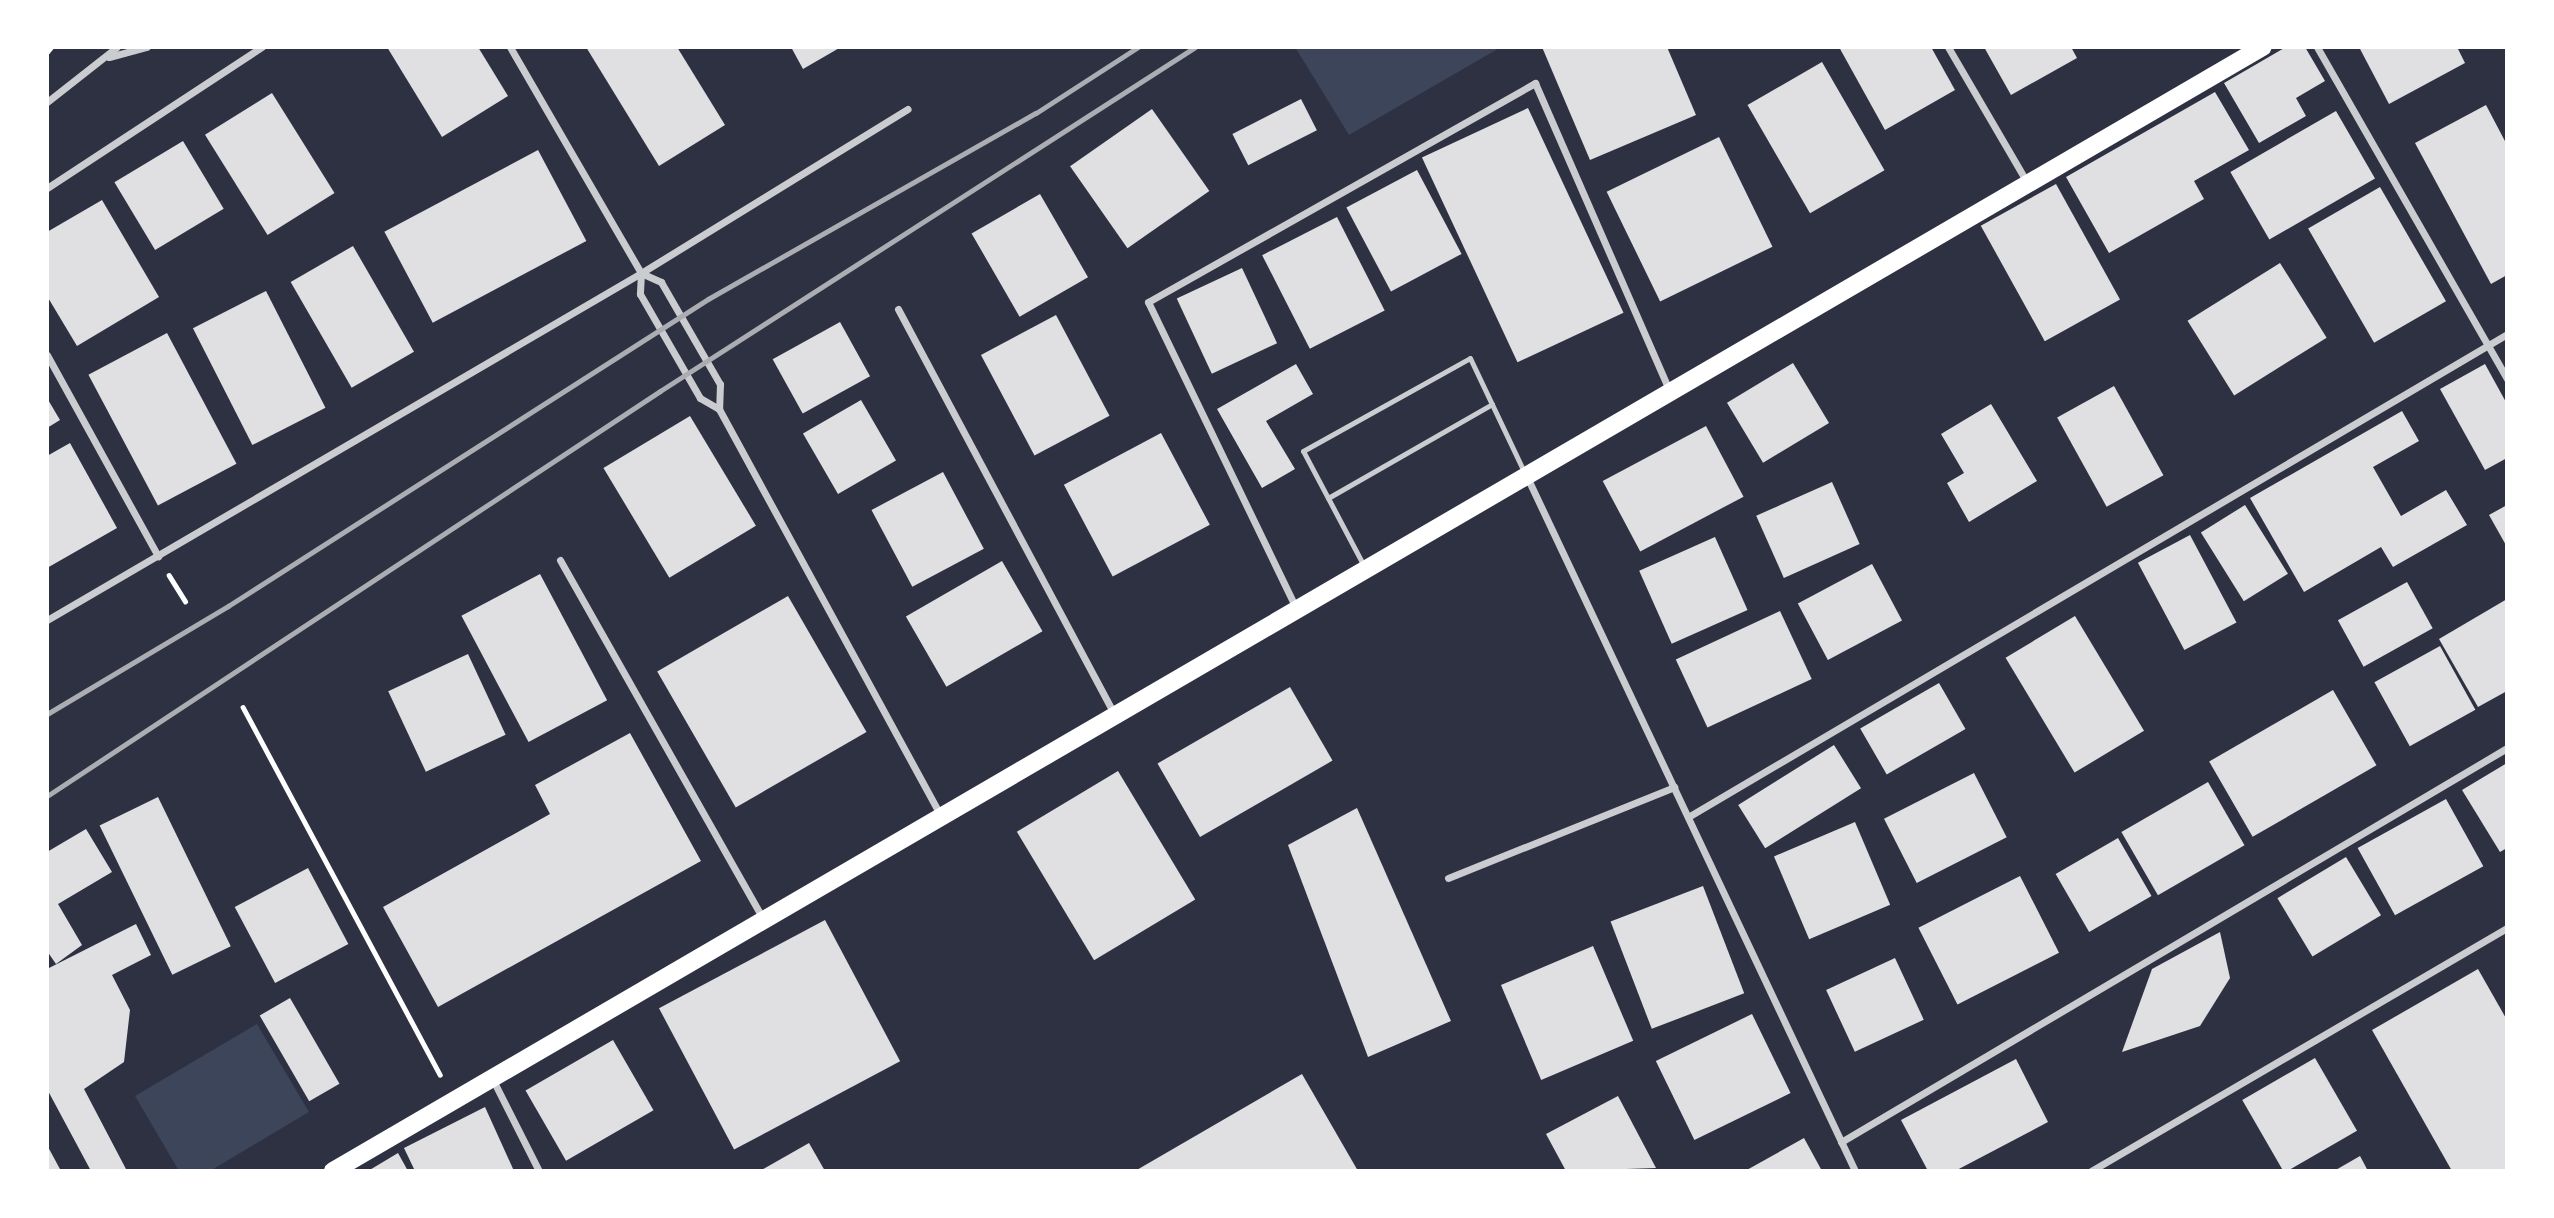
<!DOCTYPE html>
<html>
<head>
<meta charset="utf-8">
<style>
  body { margin:0 }
  #map { position:relative; width:2554px; height:1218px; overflow:hidden; background:#2d3142; font-family:Rubik,sans-serif }
  div>[style] { position:absolute }
  [style*='--x'] { left:calc(var(--x)*1px); top:calc(var(--y)*1px); width:calc(var(--w)*1px); rotate:calc(var(--a)*1deg) }
  .green>* { inset:0; background:#3c4559 }
  .building>* { inset:0; background:#e0e0e3; transform-origin:0 0 }
  .path>* { height:4.5px; margin:-2.25px; padding:0 2.25px; transform-origin:2.25px; border-radius:2.25px; background:#fff }
  .service>* { height:5px; margin:-2.5px; padding:0 2.5px; transform-origin:2.5px; border-radius:2.5px; background:#caccd0 }
  .minor>* { height:7px; margin:-3.5px; padding:0 3.5px; transform-origin:3.5px; border-radius:3.5px; background:#caccd0 }
  .primary>* { height:18px; margin:-9px; padding:0 9px; transform-origin:9px; border-radius:9px; background:#fff }
  .rail>* { height:5px; margin:-2.5px; padding:0 2.5px; transform-origin:2.5px; border-radius:2.5px; background:#abadb3 }
  span { translate:-50% -50%; white-space:nowrap; text-align:center; line-height:1.15; -webkit-text-stroke:7px #fff; paint-order:stroke }
  .frame { position:absolute; inset:0; border:49px solid #fff; pointer-events:none }
</style>
</head>
<body>
<div id="map">
  <div class="green">
    <div style="clip-path:polygon(1295px 47px,1495px 47px,1496px 50px,1349px 135px)"></div>
    <div style="clip-path:polygon(257px 1024px,309px 1112px,210px 1171px,179px 1171px,135px 1096px)"></div>
  </div>
  <div class="building">
    <div style="clip-path:polygon(387px 47px,478px 47px,508px 96px,442px 137px)"></div>
    <div style="clip-path:polygon(586px 47px,677px 47px,725px 125px,659px 166px)"></div>
    <div style="clip-path:polygon(791px 47px,841px 47px,803px 69px)"></div>
    <div style="clip-path:polygon(1542px 47px,1667px 47px,1696px 115px,1590px 160px)"></div>
    <div style="clip-path:polygon(1839px 47px,1931px 47px,1955px 90px,1885px 130px)"></div>
    <div style="clip-path:polygon(1984px 47px,2071px 47px,2077px 58px,2011px 95px)"></div>
    <div style="clip-path:polygon(2286px 47px,2305px 47px,2325px 81px,2296px 98px,2306px 116px,2259px 143px,2224px 83px)"></div>
    <div style="clip-path:polygon(2359px 47px,2457px 47px,2465px 63px,2389px 104px)"></div>
    <div style="left:1822px;top:62px;width:125px;height:86px;rotate:60deg"></div>
    <div style="clip-path:polygon(2215px 92px,2249px 150px,2194px 181px,2204px 199px,2109px 253px,2066px 177px)"></div>
    <div style="left:272px;top:93px;width:118px;height:79px;rotate:58deg"></div>
    <div style="left:1301px;top:99px;width:35px;height:77px;rotate:63deg"></div>
    <div style="clip-path:polygon(2486px 105px,2507px 145px,2507px 275px,2491px 284px,2415px 143px)"></div>
    <div style="left:1528px;top:108px;width:226px;height:117px;rotate:65deg"></div>
    <div style="left:1152px;top:109px;width:100px;height:100px;rotate:55deg"></div>
    <div style="left:2336px;top:111px;width:78px;height:122px;rotate:60deg"></div>
    <div style="left:1719px;top:137px;width:122px;height:125px;rotate:64deg"></div>
    <div style="left:183px;top:141px;width:79px;height:80px;rotate:59deg"></div>
    <div style="left:538px;top:150px;width:103px;height:174px;rotate:62deg"></div>
    <div style="left:1417px;top:170px;width:95px;height:80px;rotate:62deg"></div>
    <div style="left:2056px;top:184px;width:132px;height:86px;rotate:61deg"></div>
    <div style="left:2380px;top:187px;width:132px;height:83px;rotate:60deg"></div>
    <div style="left:1040px;top:194px;width:96px;height:79px;rotate:60deg"></div>
    <div style="clip-path:polygon(102px 200px,159px 297px,77px 346px,47px 296px,47px 232px)"></div>
    <div style="left:1337px;top:217px;width:105px;height:84px;rotate:63deg"></div>
    <div style="left:353px;top:246px;width:122px;height:72px;rotate:60deg"></div>
    <div style="left:2280px;top:263px;width:88px;height:109px;rotate:58deg"></div>
    <div style="left:1242px;top:268px;width:83px;height:72px;rotate:65deg"></div>
    <div style="left:266px;top:291px;width:131px;height:82px;rotate:63deg"></div>
    <div style="left:1056px;top:315px;width:114px;height:85px;rotate:62deg"></div>
    <div style="left:840px;top:322px;width:62px;height:77px;rotate:61deg"></div>
    <div style="left:167px;top:333px;width:148px;height:89px;rotate:62deg"></div>
    <div style="left:1793px;top:363px;width:70px;height:77px;rotate:59deg"></div>
    <div style="clip-path:polygon(1296px 364px,1313px 394px,1266px 421px,1295px 469px,1262px 488px,1217px 409px)"></div>
    <div style="clip-path:polygon(2485px 364px,2507px 404px,2507px 458px,2485px 470px,2440px 389px)"></div>
    <div style="left:2114px;top:386px;width:102px;height:65px;rotate:61deg"></div>
    <div style="clip-path:polygon(47px 398px,60px 420px,47px 428px)"></div>
    <div style="left:861px;top:400px;width:70px;height:67px;rotate:60deg"></div>
    <div style="clip-path:polygon(1991px 404px,2037px 481px,1969px 522px,1947px 483px,1964px 473px,1941px 434px)"></div>
    <div style="clip-path:polygon(2402px 411px,2419px 441px,2373px 467px,2401px 516px,2446px 490px,2467px 525px,2393px 567px,2381px 547px,2304px 592px,2250px 498px)"></div>
    <div style="left:690px;top:416px;width:128px;height:101px;rotate:59deg"></div>
    <div style="left:1706px;top:426px;width:80px;height:117px;rotate:62deg"></div>
    <div style="left:1161px;top:433px;width:104px;height:110px;rotate:62deg"></div>
    <div style="clip-path:polygon(70px 443px,117px 528px,47px 568px,47px 456px)"></div>
    <div style="left:943px;top:472px;width:87px;height:81px;rotate:62deg"></div>
    <div style="left:1832px;top:482px;width:68px;height:83px;rotate:66deg"></div>
    <div style="left:2245px;top:505px;width:81px;height:52px;rotate:58deg"></div>
    <div style="clip-path:polygon(2507px 505px,2507px 547px,2489px 515px)"></div>
    <div style="left:2190px;top:535px;width:99px;height:59px;rotate:62deg"></div>
    <div style="left:1715px;top:537px;width:80px;height:83px;rotate:66deg"></div>
    <div style="left:1002px;top:561px;width:81px;height:111px;rotate:60deg"></div>
    <div style="left:1872px;top:564px;width:64px;height:84px;rotate:62deg"></div>
    <div style="left:540px;top:574px;width:143px;height:89px;rotate:62deg"></div>
    <div style="left:2407px;top:582px;width:53px;height:79px;rotate:61deg"></div>
    <div style="left:788px;top:596px;width:157px;height:151px;rotate:60deg"></div>
    <div style="clip-path:polygon(2507px 599px,2507px 691px,2478px 707px,2439px 639px)"></div>
    <div style="left:1780px;top:611px;width:75px;height:115px;rotate:65deg"></div>
    <div style="left:2075px;top:616px;width:134px;height:81px;rotate:59deg"></div>
    <div style="left:2440px;top:646px;width:73px;height:75px;rotate:61deg"></div>
    <div style="left:468px;top:654px;width:89px;height:88px;rotate:65deg"></div>
    <div style="left:1939px;top:683px;width:53px;height:91px;rotate:60deg"></div>
    <div style="left:1290px;top:687px;width:85px;height:153px;rotate:60deg"></div>
    <div style="left:2333px;top:690px;width:87px;height:143px;rotate:60deg"></div>
    <div style="clip-path:polygon(630px 733px,701px 861px,438px 1007px,383px 907px,550px 814px,535px 785px)"></div>
    <div style="left:1834px;top:745px;width:51px;height:113px;rotate:58deg"></div>
    <div style="clip-path:polygon(2507px 763px,2507px 848px,2500px 852px,2462px 790px)"></div>
    <div style="left:1118px;top:771px;width:150px;height:118px;rotate:59deg"></div>
    <div style="left:1974px;top:773px;width:72px;height:101px;rotate:63deg"></div>
    <div style="left:2208px;top:782px;width:73px;height:100px;rotate:60deg"></div>
    <div style="left:158px;top:797px;width:166px;height:65px;rotate:64deg"></div>
    <div style="left:2446px;top:799px;width:77px;height:101px;rotate:61deg"></div>
    <div style="clip-path:polygon(1357px 808px,1451px 1021px,1368px 1057px,1288px 845px)"></div>
    <div style="left:1855px;top:822px;width:90px;height:88px;rotate:67deg"></div>
    <div style="clip-path:polygon(86px 829px,112px 872px,58px 904px,82px 945px,56px 964px,47px 951px,47px 852px)"></div>
    <div style="left:2118px;top:838px;width:67px;height:72px;rotate:60deg"></div>
    <div style="left:2346px;top:857px;width:68px;height:80px;rotate:59deg"></div>
    <div style="left:308px;top:868px;width:86px;height:83px;rotate:62deg"></div>
    <div style="left:2020px;top:876px;width:86px;height:114px;rotate:63deg"></div>
    <div style="left:1703px;top:886px;width:115px;height:99px;rotate:69deg"></div>
    <div style="left:825px;top:920px;width:160px;height:188px;rotate:62deg"></div>
    <div style="clip-path:polygon(136px 924px,151px 955px,112px 975px,130px 1010px,124px 1062px,84px 1089px,127px 1171px,91px 1171px,47px 1089px,47px 969px)"></div>
    <div style="clip-path:polygon(2220px 932px,2230px 978px,2200px 1026px,2122px 1052px,2152px 969px)"></div>
    <div style="left:1593px;top:946px;width:103px;height:100px;rotate:67deg"></div>
    <div style="left:1895px;top:958px;width:68px;height:76px;rotate:65deg"></div>
    <div style="clip-path:polygon(2478px 969px,2507px 1020px,2507px 1171px,2452px 1171px,2372px 1030px)"></div>
    <div style="left:290px;top:998px;width:99px;height:35px;rotate:60deg"></div>
    <div style="left:1752px;top:1014px;width:88px;height:107px;rotate:64deg"></div>
    <div style="left:613px;top:1040px;width:81px;height:101px;rotate:60deg"></div>
    <div style="left:2315px;top:1058px;width:84px;height:84px;rotate:60deg"></div>
    <div style="clip-path:polygon(2016px 1059px,2048px 1122px,1955px 1171px,1928px 1171px,1901px 1120px)"></div>
    <div style="clip-path:polygon(1302px 1074px,1358px 1171px,1135px 1171px)"></div>
    <div style="clip-path:polygon(1618px 1096px,1656px 1168px,1566px 1171px,1546px 1134px)"></div>
    <div style="clip-path:polygon(485px 1107px,514px 1171px,415px 1171px,404px 1148px)"></div>
    <div style="clip-path:polygon(1804px 1138px,1822px 1171px,1745px 1171px)"></div>
    <div style="clip-path:polygon(809px 1143px,825px 1171px,760px 1171px)"></div>
    <div style="clip-path:polygon(47px 1145px,61px 1171px,47px 1171px)"></div>
    <div style="clip-path:polygon(398px 1153px,408px 1171px,368px 1171px)"></div>
    <div style="clip-path:polygon(2360px 1156px,2368px 1171px,2334px 1171px)"></div>
  </div>
  <div class="path">
    <div style="--x:47;--y:52;--w:6;--a:-51"></div>
    <div style="--x:169;--y:575;--w:31;--a:58"></div>
    <div style="--x:243;--y:707;--w:417;--a:61.8"></div>
  </div>
  <div class="service">
    <div style="--x:1328;--y:498;--w:189;--a:-29.8"></div>
    <div style="--x:1364;--y:566;--w:130;--a:-117.9"></div>
    <div style="--x:1303;--y:451;--w:191;--a:-29.1"></div>
    <div style="--x:1470;--y:358;--w:128;--a:64.6"></div>
  </div>
  <div class="minor">
    <div style="--x:510;--y:47;--w:261;--a:59.9"></div>
    <div style="--x:641;--y:273;--w:21;--a:93"></div>
    <div style="--x:640;--y:294;--w:120;--a:60"></div>
    <div style="--x:700;--y:398;--w:22;--a:30"></div>
    <div style="--x:719;--y:409;--w:464;--a:61.4"></div>
    <div style="--x:1948;--y:47;--w:156;--a:59.7"></div>
    <div style="--x:2317;--y:47;--w:383;--a:60.2"></div>
    <div style="--x:109;--y:57;--w:39;--a:-15"></div>
    <div style="--x:47;--y:102;--w:89;--a:-38.2"></div>
    <div style="--x:47;--y:188;--w:257;--a:-33.3"></div>
    <div style="--x:641;--y:273;--w:22;--a:24"></div>
    <div style="--x:661;--y:282;--w:118;--a:60"></div>
    <div style="--x:720;--y:384;--w:25;--a:92"></div>
    <div style="--x:898;--y:309;--w:460;--a:61.9"></div>
    <div style="--x:47;--y:355;--w:230;--a:61.1"></div>
    <div style="--x:1527;--y:477;--w:768;--a:64.7"></div>
    <div style="--x:560;--y:560;--w:412;--a:60.5"></div>
    <div style="--x:1296;--y:608;--w:340;--a:-115.8"></div>
    <div style="--x:1148;--y:302;--w:445;--a:-29.5"></div>
    <div style="--x:1535;--y:83;--w:337;--a:66.4"></div>
    <div style="--x:47;--y:620;--w:688;--a:-30.29"></div>
    <div style="--x:641;--y:273;--w:313;--a:-31.6"></div>
    <div style="--x:1688;--y:817;--w:951;--a:-30.53"></div>
    <div style="--x:1448;--y:878;--w:244;--a:-21.9"></div>
    <div style="--x:492;--y:1078;--w:104;--a:63.2"></div>
    <div style="--x:1841;--y:1142;--w:774;--a:-30.61"></div>
    <div style="--x:2091;--y:1171;--w:482;--a:-30.3"></div>
  </div>
  <div class="primary">
    <div style="--x:333;--y:1171;--w:2233;--a:-30.22"></div>
  </div>
  <div class="rail">
    <div style="--x:47;--y:714;--w:211;--a:-30.8"></div>
    <div style="--x:228;--y:606;--w:570;--a:-32.6"></div>
    <div style="--x:708;--y:299;--w:377;--a:-29.6"></div>
    <div style="--x:1036;--y:113;--w:121;--a:-32.9"></div>
    <div style="--x:47;--y:796;--w:735;--a:-33.45"></div>
    <div style="--x:660;--y:391;--w:636;--a:-32.74"></div>
  </div>
  <div class="frame"></div>
</div>
</body>
</html>
